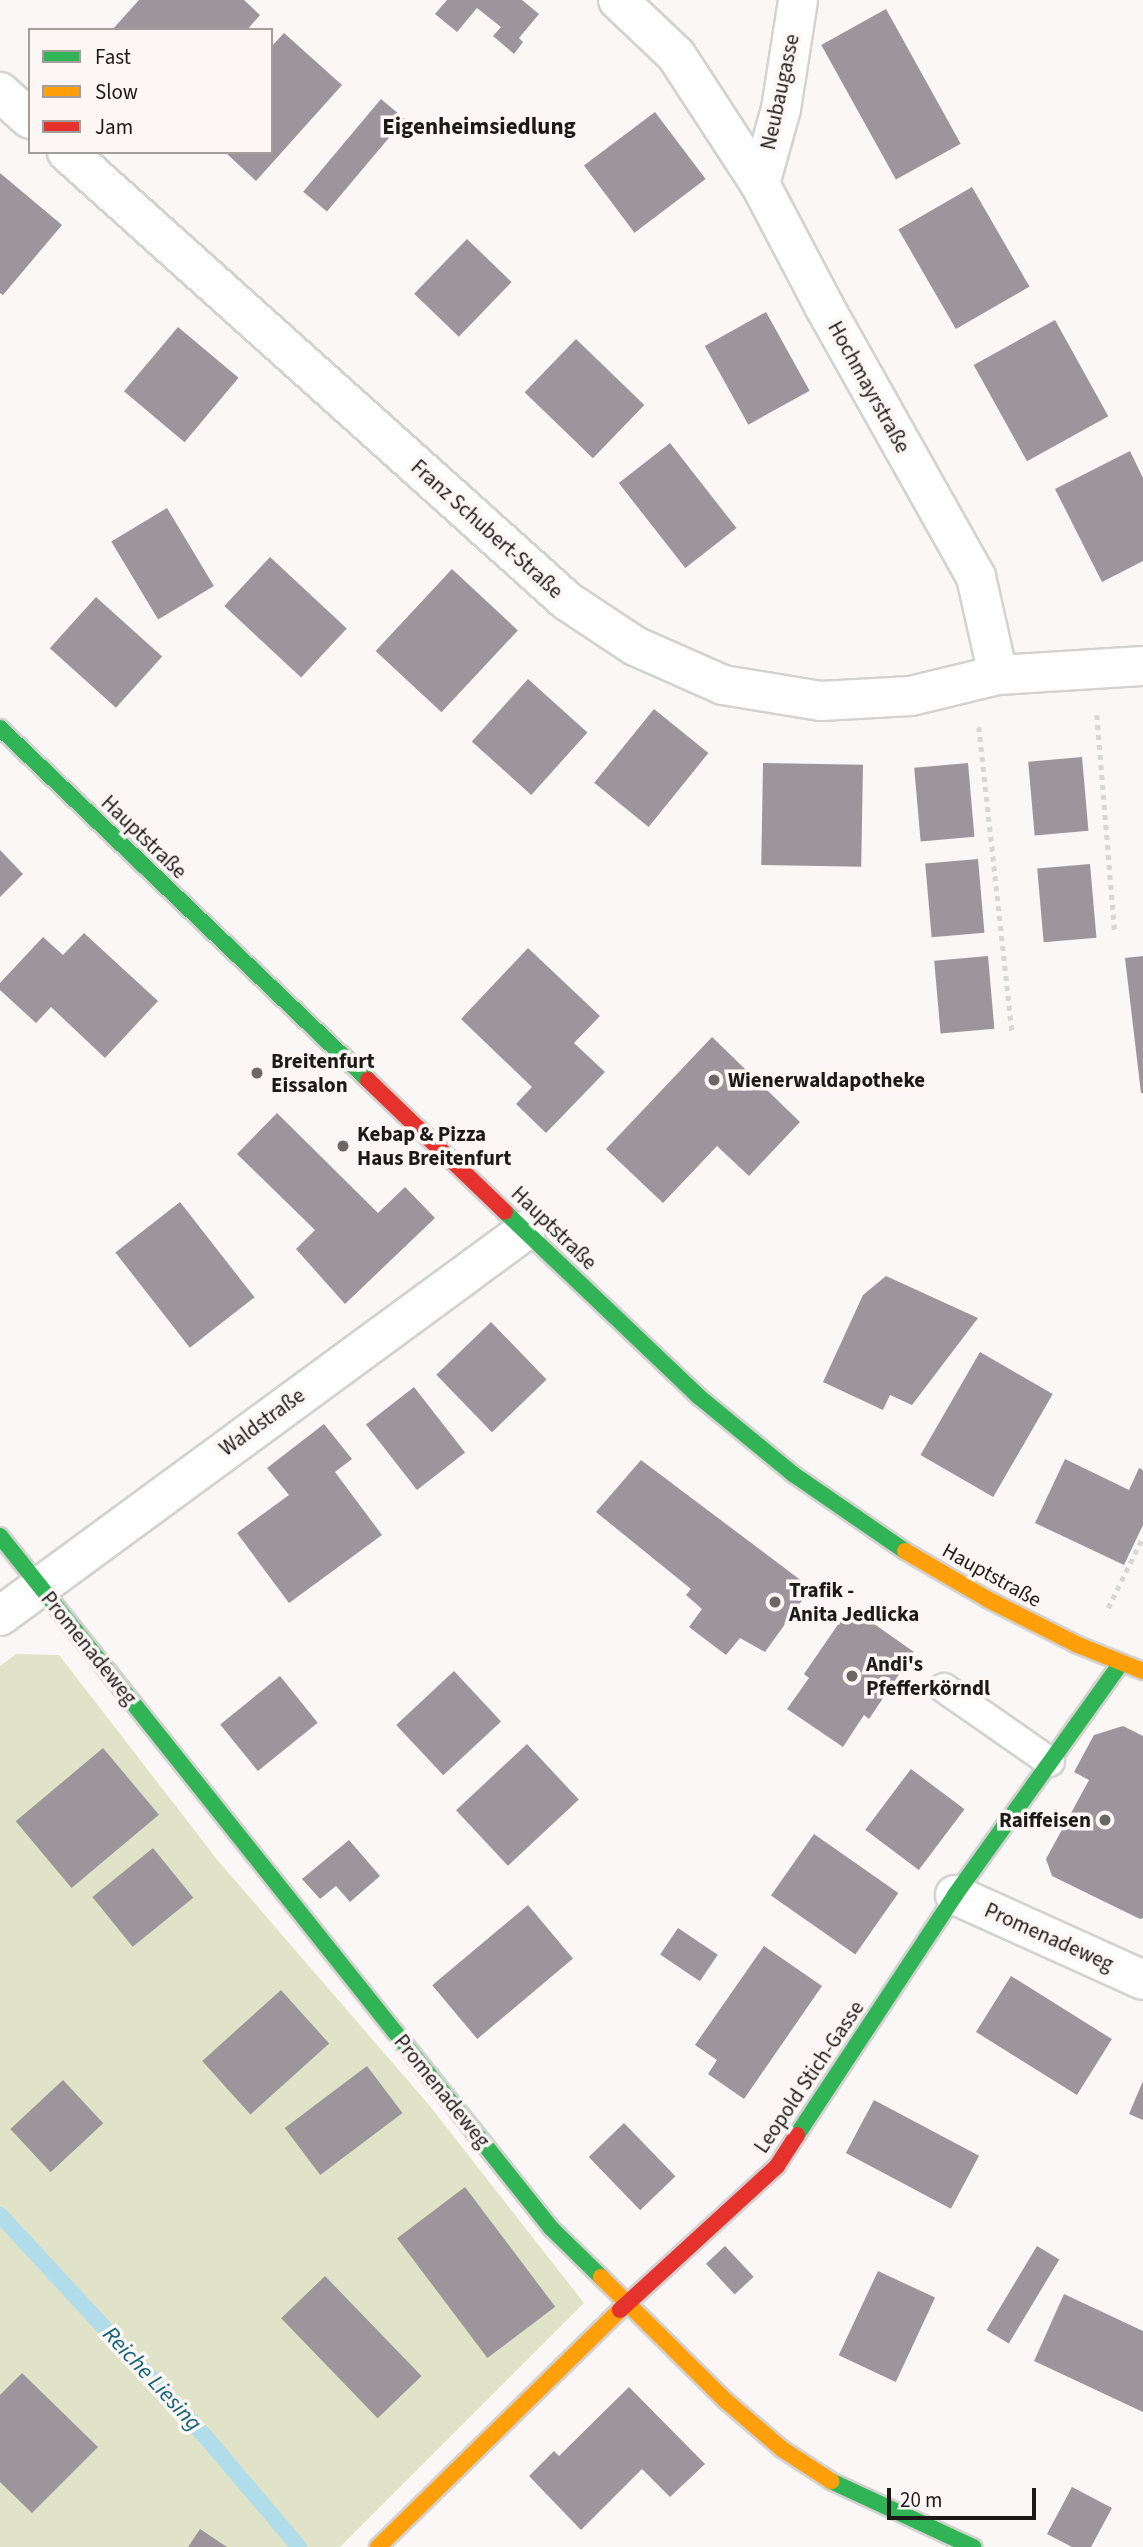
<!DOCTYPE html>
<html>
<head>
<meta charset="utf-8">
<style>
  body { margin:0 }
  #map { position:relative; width:1143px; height:2547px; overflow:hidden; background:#faf7f6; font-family:"Source Sans 3",sans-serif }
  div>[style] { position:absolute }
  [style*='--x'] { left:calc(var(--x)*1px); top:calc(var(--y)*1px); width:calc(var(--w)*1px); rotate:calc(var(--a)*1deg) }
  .green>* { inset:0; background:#e0e3c8 }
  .stream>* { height:16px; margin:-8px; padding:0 8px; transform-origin:8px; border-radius:8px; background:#b1dce9 }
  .building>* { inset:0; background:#9c969c; transform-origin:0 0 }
  .path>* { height:4.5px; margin-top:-2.25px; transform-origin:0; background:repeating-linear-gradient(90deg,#d7d7d7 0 5px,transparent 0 10px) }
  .roads { filter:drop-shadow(2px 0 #d4d2d1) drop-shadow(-2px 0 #d4d2d1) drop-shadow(0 2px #d4d2d1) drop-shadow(0 -2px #d4d2d1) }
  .lane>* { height:28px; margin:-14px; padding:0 14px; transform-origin:14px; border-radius:14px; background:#fefefe }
  .street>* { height:38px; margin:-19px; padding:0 19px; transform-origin:19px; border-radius:19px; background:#fefefe }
  .fast>* { height:16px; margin:-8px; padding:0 8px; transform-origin:8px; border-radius:8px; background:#30b455 }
  .slow>* { height:16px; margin:-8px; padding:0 8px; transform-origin:8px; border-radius:8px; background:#ff9f0a }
  .jam>* { height:16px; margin:-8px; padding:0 8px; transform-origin:8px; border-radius:8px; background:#e5322d }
  .dots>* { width:19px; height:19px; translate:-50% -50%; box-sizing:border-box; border:4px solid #fcf6f4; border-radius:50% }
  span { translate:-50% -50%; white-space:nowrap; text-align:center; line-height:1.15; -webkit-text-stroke:7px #fcf6f4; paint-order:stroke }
  .street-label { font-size:21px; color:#1c1a19 }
  .poi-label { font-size:21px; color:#1c1a19; font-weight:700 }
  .left { translate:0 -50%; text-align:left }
  .right { translate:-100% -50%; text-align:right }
  .neighbourhood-label { font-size:23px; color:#1c1a19; font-weight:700 }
  .water-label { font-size:23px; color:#0c6275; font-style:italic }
  .legend { position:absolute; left:28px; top:28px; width:245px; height:126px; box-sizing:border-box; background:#fcf6f4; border:2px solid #a29e9c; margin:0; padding:9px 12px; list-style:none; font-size:21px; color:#1c1a19 }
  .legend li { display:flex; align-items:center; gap:14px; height:35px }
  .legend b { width:35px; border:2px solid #a29e9c }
  .scale { position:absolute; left:887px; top:2488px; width:149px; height:32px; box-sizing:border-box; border:4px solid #1c1a19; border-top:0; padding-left:9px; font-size:21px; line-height:24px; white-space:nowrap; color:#1c1a19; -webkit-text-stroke:5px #fcf6f4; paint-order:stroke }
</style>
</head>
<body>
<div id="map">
  <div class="green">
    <div style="clip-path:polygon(16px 1654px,59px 1655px,219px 1862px,429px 2105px,584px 2303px,340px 2547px,0 2547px,0 1666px)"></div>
  </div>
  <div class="stream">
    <div style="--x:0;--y:2215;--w:300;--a:47.2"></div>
    <div style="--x:204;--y:2435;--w:147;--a:49.7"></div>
  </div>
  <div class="building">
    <div style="clip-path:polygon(139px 0,244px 0,260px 15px,247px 30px,112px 30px)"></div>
    <div style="clip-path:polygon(447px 0,522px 0,539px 14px,519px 38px,523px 42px,514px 54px,493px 36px,501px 27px,477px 8px,457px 32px,435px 14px)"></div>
    <div style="left:886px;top:9px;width:154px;height:74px;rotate:61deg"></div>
    <div style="clip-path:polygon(284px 33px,342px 85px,256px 181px,225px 152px,271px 152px,271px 47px)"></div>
    <div style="left:381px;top:99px;width:31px;height:121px;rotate:40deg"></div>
    <div style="left:655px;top:112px;width:84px;height:89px;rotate:53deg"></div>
    <div style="clip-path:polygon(0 173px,62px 225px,3px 295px,0 293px)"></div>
    <div style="left:972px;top:187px;width:115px;height:85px;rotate:60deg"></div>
    <div style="left:467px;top:239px;width:62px;height:76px;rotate:44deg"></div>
    <div style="left:766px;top:312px;width:90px;height:70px;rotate:61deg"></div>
    <div style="left:1055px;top:320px;width:110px;height:93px;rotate:61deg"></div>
    <div style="left:178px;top:327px;width:79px;height:84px;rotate:40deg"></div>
    <div style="left:576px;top:339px;width:95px;height:74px;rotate:44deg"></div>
    <div style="left:670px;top:443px;width:108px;height:65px;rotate:52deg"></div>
    <div style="clip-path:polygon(1130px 451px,1143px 478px,1143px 561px,1102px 582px,1055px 489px)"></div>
    <div style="left:167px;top:508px;width:91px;height:65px;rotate:59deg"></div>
    <div style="left:270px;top:557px;width:105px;height:67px;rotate:43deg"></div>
    <div style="left:452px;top:569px;width:90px;height:112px;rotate:43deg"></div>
    <div style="left:96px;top:597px;width:89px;height:69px;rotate:42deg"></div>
    <div style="left:528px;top:679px;width:80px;height:84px;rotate:42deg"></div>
    <div style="left:654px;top:709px;width:70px;height:95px;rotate:39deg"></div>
    <div style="left:1082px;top:757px;width:74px;height:54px;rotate:85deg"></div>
    <div style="left:763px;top:763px;width:100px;height:102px;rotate:1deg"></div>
    <div style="left:968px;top:763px;width:74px;height:54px;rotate:85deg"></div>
    <div style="clip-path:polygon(0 850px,23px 874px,0 897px)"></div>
    <div style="left:978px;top:859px;width:74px;height:53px;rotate:85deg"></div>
    <div style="left:1090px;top:864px;width:74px;height:53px;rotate:85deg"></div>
    <div style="clip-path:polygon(84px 933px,158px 1001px,105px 1058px,51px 1007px,36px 1023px,0 990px,0 983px,43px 937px,63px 955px)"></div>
    <div style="clip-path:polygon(528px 948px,600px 1016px,574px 1043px,605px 1072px,546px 1133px,516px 1104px,532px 1087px,461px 1019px)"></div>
    <div style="left:988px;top:956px;width:73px;height:54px;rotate:85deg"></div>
    <div style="clip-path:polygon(1143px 956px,1143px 1093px,1141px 1093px,1125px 958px)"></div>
    <div style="clip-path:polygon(712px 1037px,800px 1122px,749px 1176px,717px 1146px,663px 1203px,606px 1149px)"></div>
    <div style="clip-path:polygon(277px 1113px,378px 1213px,405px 1187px,435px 1218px,345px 1304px,296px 1249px,315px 1230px,237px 1154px)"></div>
    <div style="left:180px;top:1202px;width:121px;height:82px;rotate:52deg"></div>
    <div style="clip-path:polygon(886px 1276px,978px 1318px,912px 1405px,890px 1395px,883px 1410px,823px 1382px,863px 1295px)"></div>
    <div style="left:491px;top:1322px;width:80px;height:76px;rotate:46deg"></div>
    <div style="left:980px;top:1352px;width:84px;height:119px;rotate:30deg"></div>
    <div style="left:414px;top:1387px;width:83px;height:61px;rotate:52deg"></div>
    <div style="clip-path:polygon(324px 1424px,352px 1459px,335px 1472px,382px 1535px,289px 1603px,237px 1533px,289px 1495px,267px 1468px)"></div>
    <div style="clip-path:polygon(1065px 1459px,1129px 1490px,1139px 1468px,1143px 1470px,1143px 1525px,1124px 1565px,1035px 1523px)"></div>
    <div style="clip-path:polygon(641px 1460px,811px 1588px,765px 1652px,740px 1638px,726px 1655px,689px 1627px,702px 1609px,686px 1595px,691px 1589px,596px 1512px)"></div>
    <div style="clip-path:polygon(850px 1607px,914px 1652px,869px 1719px,864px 1715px,843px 1747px,787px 1709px,809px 1678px,804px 1674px)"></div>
    <div style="left:454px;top:1671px;width:69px;height:79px;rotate:47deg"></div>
    <div style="left:280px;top:1676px;width:60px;height:77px;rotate:51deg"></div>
    <div style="clip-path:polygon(1123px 1726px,1143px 1736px,1143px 1918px,1140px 1919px,1052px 1876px,1046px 1859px,1089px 1780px,1074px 1772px,1094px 1735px)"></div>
    <div style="left:527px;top:1744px;width:76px;height:97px;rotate:47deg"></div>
    <div style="left:103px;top:1748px;width:87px;height:114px;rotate:50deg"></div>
    <div style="left:911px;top:1769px;width:67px;height:76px;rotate:37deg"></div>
    <div style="left:814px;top:1834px;width:103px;height:75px;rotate:35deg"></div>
    <div style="clip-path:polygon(349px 1840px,380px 1876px,350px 1902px,336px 1886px,320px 1899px,302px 1879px)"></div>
    <div style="left:153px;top:1848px;width:64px;height:78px;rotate:51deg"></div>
    <div style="left:528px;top:1905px;width:70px;height:125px;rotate:50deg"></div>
    <div style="left:678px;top:1928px;width:48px;height:32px;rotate:34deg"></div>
    <div style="clip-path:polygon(764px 1946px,822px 1986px,744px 2099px,708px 2074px,717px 2060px,695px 2045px)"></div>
    <div style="left:1011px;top:1976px;width:119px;height:66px;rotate:32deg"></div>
    <div style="left:281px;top:1990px;width:72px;height:106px;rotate:48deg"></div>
    <div style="left:367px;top:2066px;width:59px;height:103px;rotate:53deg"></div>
    <div style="left:63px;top:2080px;width:59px;height:72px;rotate:47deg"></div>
    <div style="clip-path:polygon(1143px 2081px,1143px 2120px,1129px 2114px)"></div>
    <div style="left:874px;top:2100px;width:119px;height:60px;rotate:28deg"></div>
    <div style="left:624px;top:2123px;width:74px;height:49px;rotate:46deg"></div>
    <div style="left:465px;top:2187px;width:150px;height:85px;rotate:53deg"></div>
    <div style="left:725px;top:2246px;width:42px;height:26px;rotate:47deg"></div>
    <div style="left:1037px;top:2246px;width:26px;height:98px;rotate:31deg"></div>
    <div style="left:878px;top:2271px;width:63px;height:93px;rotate:25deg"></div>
    <div style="left:325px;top:2276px;width:139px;height:61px;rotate:46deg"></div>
    <div style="clip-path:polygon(1064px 2294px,1143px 2331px,1143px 2412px,1034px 2361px)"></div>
    <div style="clip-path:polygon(22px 2373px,98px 2447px,32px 2513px,0 2482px,0 2395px)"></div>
    <div style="clip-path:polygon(629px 2387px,705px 2464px,670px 2497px,642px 2469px,581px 2530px,529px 2476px,554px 2451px,559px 2456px)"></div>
    <div style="clip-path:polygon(1072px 2487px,1112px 2508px,1091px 2547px,1072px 2547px,1047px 2534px)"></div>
    <div style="clip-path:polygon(200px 2529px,227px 2547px,188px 2547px)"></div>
  </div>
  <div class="path">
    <div style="--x:1097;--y:715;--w:219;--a:85.3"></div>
    <div style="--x:979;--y:727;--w:306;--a:83.8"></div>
    <div style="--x:1108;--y:1608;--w:79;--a:-63.8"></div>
  </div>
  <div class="roads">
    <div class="lane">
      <div style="--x:944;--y:1688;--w:129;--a:34.9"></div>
    </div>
    <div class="street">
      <div style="--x:618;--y:0;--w:80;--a:43.5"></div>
      <div style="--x:676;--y:55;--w:154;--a:56.9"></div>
      <div style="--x:760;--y:184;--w:138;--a:62.3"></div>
      <div style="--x:824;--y:306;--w:311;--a:60.7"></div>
      <div style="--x:976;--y:577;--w:100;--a:77.3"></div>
      <div style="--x:998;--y:675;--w:145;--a:-3.6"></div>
      <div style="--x:0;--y:92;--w:40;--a:42"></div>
      <div style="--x:67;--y:152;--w:672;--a:41.92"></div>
      <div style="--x:567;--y:601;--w:82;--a:33.5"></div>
      <div style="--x:635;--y:646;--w:96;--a:23.9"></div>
      <div style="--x:723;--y:685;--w:99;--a:9.3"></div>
      <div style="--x:821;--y:701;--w:90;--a:-3.2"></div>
      <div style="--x:911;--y:696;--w:89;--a:-13.6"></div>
      <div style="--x:760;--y:184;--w:78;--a:-74.4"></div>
      <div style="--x:781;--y:109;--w:110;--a:-81.1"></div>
      <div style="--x:0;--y:1616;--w:652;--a:-36.27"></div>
      <div style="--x:955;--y:1895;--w:206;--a:24.3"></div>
    </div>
    <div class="fast">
      <div style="--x:0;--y:728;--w:509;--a:43.73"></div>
      <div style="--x:505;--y:1212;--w:267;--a:43.6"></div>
      <div style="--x:698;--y:1396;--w:123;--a:39.4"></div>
      <div style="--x:793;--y:1474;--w:136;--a:34.5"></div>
      <div style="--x:0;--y:1536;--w:885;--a:51.47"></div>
      <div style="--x:551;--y:2228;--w:70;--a:44.4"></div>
      <div style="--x:797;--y:2135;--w:287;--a:-56.6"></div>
      <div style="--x:955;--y:1895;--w:285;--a:-54.4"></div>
      <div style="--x:831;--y:2481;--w:157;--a:24.9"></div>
    </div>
    <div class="slow">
      <div style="--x:905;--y:1551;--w:95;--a:30.3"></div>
      <div style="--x:987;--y:1599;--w:102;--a:26.8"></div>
      <div style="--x:1078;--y:1645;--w:70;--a:21.8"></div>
      <div style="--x:601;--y:2277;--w:176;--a:44.8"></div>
      <div style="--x:726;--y:2401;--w:74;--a:40.6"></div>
      <div style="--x:782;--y:2449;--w:59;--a:33.1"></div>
      <div style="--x:378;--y:2547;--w:339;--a:-44.4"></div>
    </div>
    <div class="jam">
      <div style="--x:368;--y:1080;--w:190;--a:43.9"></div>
      <div style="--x:620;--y:2310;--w:213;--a:-42.5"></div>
      <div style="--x:777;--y:2166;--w:37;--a:-57"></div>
    </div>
  </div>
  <div class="dots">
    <div style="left:257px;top:1073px;background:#6a6766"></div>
    <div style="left:714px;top:1080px;background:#6a6766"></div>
    <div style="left:343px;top:1146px;background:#6a6766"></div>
    <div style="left:775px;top:1602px;background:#6a6766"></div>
    <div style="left:852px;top:1676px;background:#6a6766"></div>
    <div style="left:1105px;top:1820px;background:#6a6766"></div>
  </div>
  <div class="street-label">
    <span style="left:780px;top:92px;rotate:-78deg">Neubaugasse</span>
    <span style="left:869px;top:387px;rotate:61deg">Hochmayrstraße</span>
    <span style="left:487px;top:529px;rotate:42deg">Franz Schubert-Straße</span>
    <span style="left:144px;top:837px;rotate:44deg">Hauptstraße</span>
    <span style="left:554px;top:1228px;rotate:44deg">Hauptstraße</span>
    <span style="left:262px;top:1422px;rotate:-36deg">Waldstraße</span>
    <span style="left:992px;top:1575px;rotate:29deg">Hauptstraße</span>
    <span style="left:89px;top:1648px;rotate:51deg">Promenadeweg</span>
    <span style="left:1049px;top:1937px;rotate:24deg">Promenadeweg</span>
    <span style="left:809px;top:2077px;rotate:-56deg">Leopold Stich-Gasse</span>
    <span style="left:442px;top:2091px;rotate:51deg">Promenadeweg</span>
  </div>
  <div class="poi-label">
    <span class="left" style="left:271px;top:1073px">Breitenfurt<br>Eissalon</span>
    <span class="left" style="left:728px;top:1080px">Wienerwaldapotheke</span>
    <span class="left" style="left:357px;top:1146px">Kebap &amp; Pizza<br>Haus Breitenfurt</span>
    <span class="left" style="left:789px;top:1602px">Trafik -<br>Anita Jedlicka</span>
    <span class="left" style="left:866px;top:1676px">Andi's<br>Pfefferkörndl</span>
    <span class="right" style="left:1091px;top:1820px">Raiffeisen</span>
  </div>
  <div class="neighbourhood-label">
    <span style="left:479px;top:127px">Eigenheimsiedlung</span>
  </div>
  <div class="water-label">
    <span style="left:152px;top:2379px;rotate:47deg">Reiche Liesing</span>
  </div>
  <ul class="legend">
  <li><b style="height:9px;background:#30b455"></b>Fast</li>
  <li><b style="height:9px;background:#ff9f0a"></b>Slow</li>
  <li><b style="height:9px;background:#e5322d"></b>Jam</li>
  </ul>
  <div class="scale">20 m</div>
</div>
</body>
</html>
